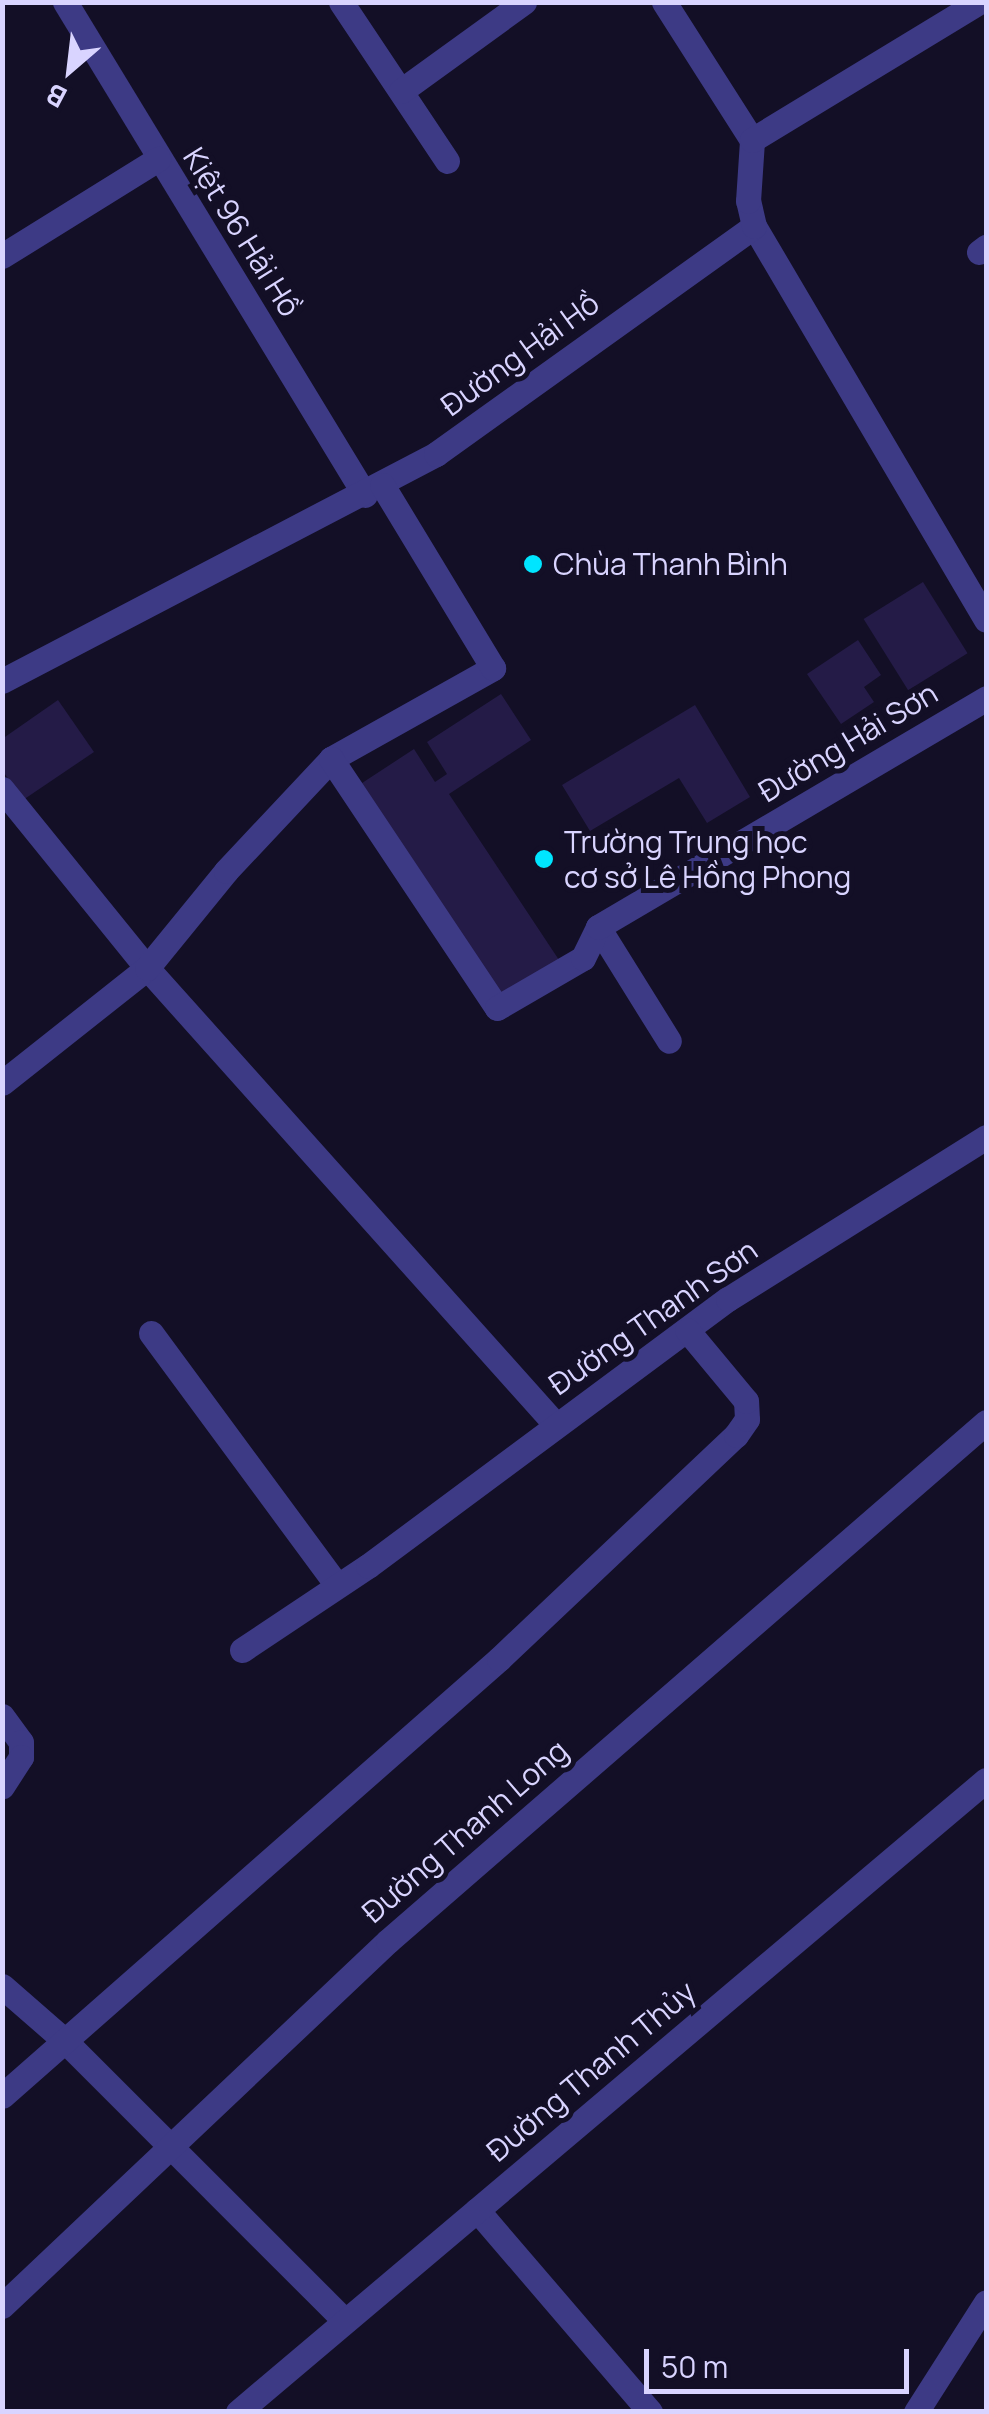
<!DOCTYPE html>
<html>
<head>
<meta charset="utf-8">
<style>
  body { margin:0 }
  #map { position:relative; width:989px; height:2414px; overflow:hidden; background:#130f26; font-family:Manrope,sans-serif }
  div>[style] { position:absolute }
  [style*='--x'] { left:calc(var(--x)*1px); top:calc(var(--y)*1px); width:calc(var(--w)*1px); rotate:calc(var(--a)*1deg) }
  .building>* { inset:0; background:#241b47; transform-origin:0 0 }
  .minor>* { height:25px; margin:-12.5px; padding:0 12.5px; transform-origin:12.5px; border-radius:12.5px; background:#3d3a85 }
  .dots>* { width:28px; height:28px; translate:-50% -50%; box-sizing:border-box; border:5px solid #130f26; border-radius:50% }
  span { translate:-50% -50%; white-space:nowrap; text-align:center; line-height:1.15; -webkit-text-stroke:10px #130f26; paint-order:stroke }
  .street-label { font-size:30px; color:#d9d4ff }
  .poi-label { font-size:30px; color:#d9d4ff }
  .left { translate:0 -50%; text-align:left }
  .frame { position:absolute; inset:0; border:5px solid #d9d4ff; pointer-events:none }
  .north { position:absolute; left:20px; top:20px; width:100px; height:100px; -webkit-text-stroke:8px #130f26; paint-order:stroke; rotate:208deg; font-size:28px; font-weight:700; line-height:40px; text-align:center; color:#d9d4ff }
  .north::after { content:''; display:block; margin:auto; width:35px; height:45px; background:#d9d4ff; clip-path:polygon(50% 0,100% 100%,50% 72%,0 100%) }
  .scale { position:absolute; left:644px; top:2349px; width:265px; height:45px; box-sizing:border-box; border:5px solid #d9d4ff; border-top:0; padding-left:12px; font-size:30px; line-height:35px; white-space:nowrap; color:#d9d4ff; -webkit-text-stroke:8px #130f26; paint-order:stroke }
</style>
</head>
<body>
<div id="map">
  <div class="building">
    <div style="left:923px;top:582px;width:84px;height:70px;rotate:58deg"></div>
    <div style="clip-path:polygon(858px 640px,881px 675px,864px 687px,874px 702px,841px 724px,807px 674px)"></div>
    <div style="clip-path:polygon(501px 694px,531px 740px,449px 794px,559px 960px,500px 999px,359px 785px,414px 749px,435px 782px,447px 774px,427px 742px)"></div>
    <div style="clip-path:polygon(58px 700px,94px 752px,23px 800px,2px 770px,2px 739px)"></div>
    <div style="clip-path:polygon(695px 705px,750px 797px,707px 823px,679px 778px,590px 831px,562px 785px)"></div>
  </div>
  <div class="minor">
    <div style="--x:65;--y:2;--w:577;--a:58.68"></div>
    <div style="--x:341;--y:2;--w:191;--a:56.3"></div>
    <div style="--x:664;--y:2;--w:164;--a:57.5"></div>
    <div style="--x:401;--y:91;--w:152;--a:-35.9"></div>
    <div style="--x:754;--y:226;--w:457;--a:59.5"></div>
    <div style="--x:979;--y:252;--w:9;--a:-36"></div>
    <div style="--x:2;--y:256;--w:184;--a:-31.9"></div>
    <div style="--x:2;--y:681;--w:490;--a:-27.6"></div>
    <div style="--x:436;--y:454;--w:391;--a:-35.6"></div>
    <div style="--x:754;--y:226;--w:26;--a:-103"></div>
    <div style="--x:748;--y:201;--w:61;--a:-86.2"></div>
    <div style="--x:752;--y:140;--w:266;--a:-31.3"></div>
    <div style="--x:331;--y:759;--w:186;--a:-29.3"></div>
    <div style="--x:493;--y:668;--w:214;--a:-121.2"></div>
    <div style="--x:2;--y:789;--w:230;--a:51"></div>
    <div style="--x:147;--y:968;--w:613;--a:48.17"></div>
    <div style="--x:598;--y:927;--w:134;--a:58.1"></div>
    <div style="--x:2;--y:1083;--w:185;--a:-38.4"></div>
    <div style="--x:147;--y:968;--w:125;--a:-50.8"></div>
    <div style="--x:226;--y:871;--w:154;--a:-46.8"></div>
    <div style="--x:331;--y:759;--w:299;--a:56.3"></div>
    <div style="--x:497;--y:1008;--w:99;--a:-30.2"></div>
    <div style="--x:583;--y:958;--w:34;--a:-64"></div>
    <div style="--x:598;--y:927;--w:451;--a:-30.5"></div>
    <div style="--x:151;--y:1333;--w:313;--a:53.6"></div>
    <div style="--x:242;--y:1650;--w:151;--a:-33.7"></div>
    <div style="--x:368;--y:1566;--w:448;--a:-36.6"></div>
    <div style="--x:728;--y:1299;--w:305;--a:-32.1"></div>
    <div style="--x:2;--y:1716;--w:32;--a:54"></div>
    <div style="--x:21;--y:1742;--w:15;--a:90"></div>
    <div style="--x:21;--y:1757;--w:35;--a:123"></div>
    <div style="--x:2;--y:1986;--w:84;--a:41.1"></div>
    <div style="--x:65;--y:2041;--w:396;--a:45"></div>
    <div style="--x:2;--y:2096;--w:662;--a:-41.32"></div>
    <div style="--x:499;--y:1659;--w:326;--a:-43.4"></div>
    <div style="--x:736;--y:1435;--w:19;--a:-55"></div>
    <div style="--x:747;--y:1419;--w:18;--a:-93"></div>
    <div style="--x:746;--y:1401;--w:92;--a:-129.7"></div>
    <div style="--x:477;--y:2210;--w:266;--a:49.4"></div>
    <div style="--x:2;--y:2306;--w:531;--a:-43.4"></div>
    <div style="--x:388;--y:1941;--w:792;--a:-40.95"></div>
    <div style="--x:238;--y:2412;--w:979;--a:-40.2"></div>
    <div style="--x:916;--y:2412;--w:130;--a:-57.5"></div>
  </div>
  <div class="dots">
    <div style="left:533px;top:564px;background:#00e5ff"></div>
    <div style="left:544px;top:859px;background:#00e5ff"></div>
  </div>
  <div class="street-label">
    <span style="left:242px;top:232px;rotate:58deg">Kiệt 96 Hải Hồ</span>
    <span style="left:520px;top:354px;rotate:-36deg">Đường Hải Hồ</span>
    <span style="left:848px;top:742px;rotate:-31deg">Đường Hải Sơn</span>
    <span style="left:653px;top:1317px;rotate:-35deg">Đường Thanh Sơn</span>
    <span style="left:465px;top:1831px;rotate:-41deg">Đường Thanh Long</span>
    <span style="left:591px;top:2071px;rotate:-40deg">Đường Thanh Thủy</span>
  </div>
  <div class="poi-label">
    <span class="left" style="left:553px;top:564px">Chùa Thanh Bình</span>
    <span class="left" style="left:564px;top:859px">Trường Trung học<br>cơ sở Lê Hồng Phong</span>
  </div>
  <div class="frame"></div>
  <div class="north">B</div>
  <div class="scale">50 m</div>
</div>
</body>
</html>
